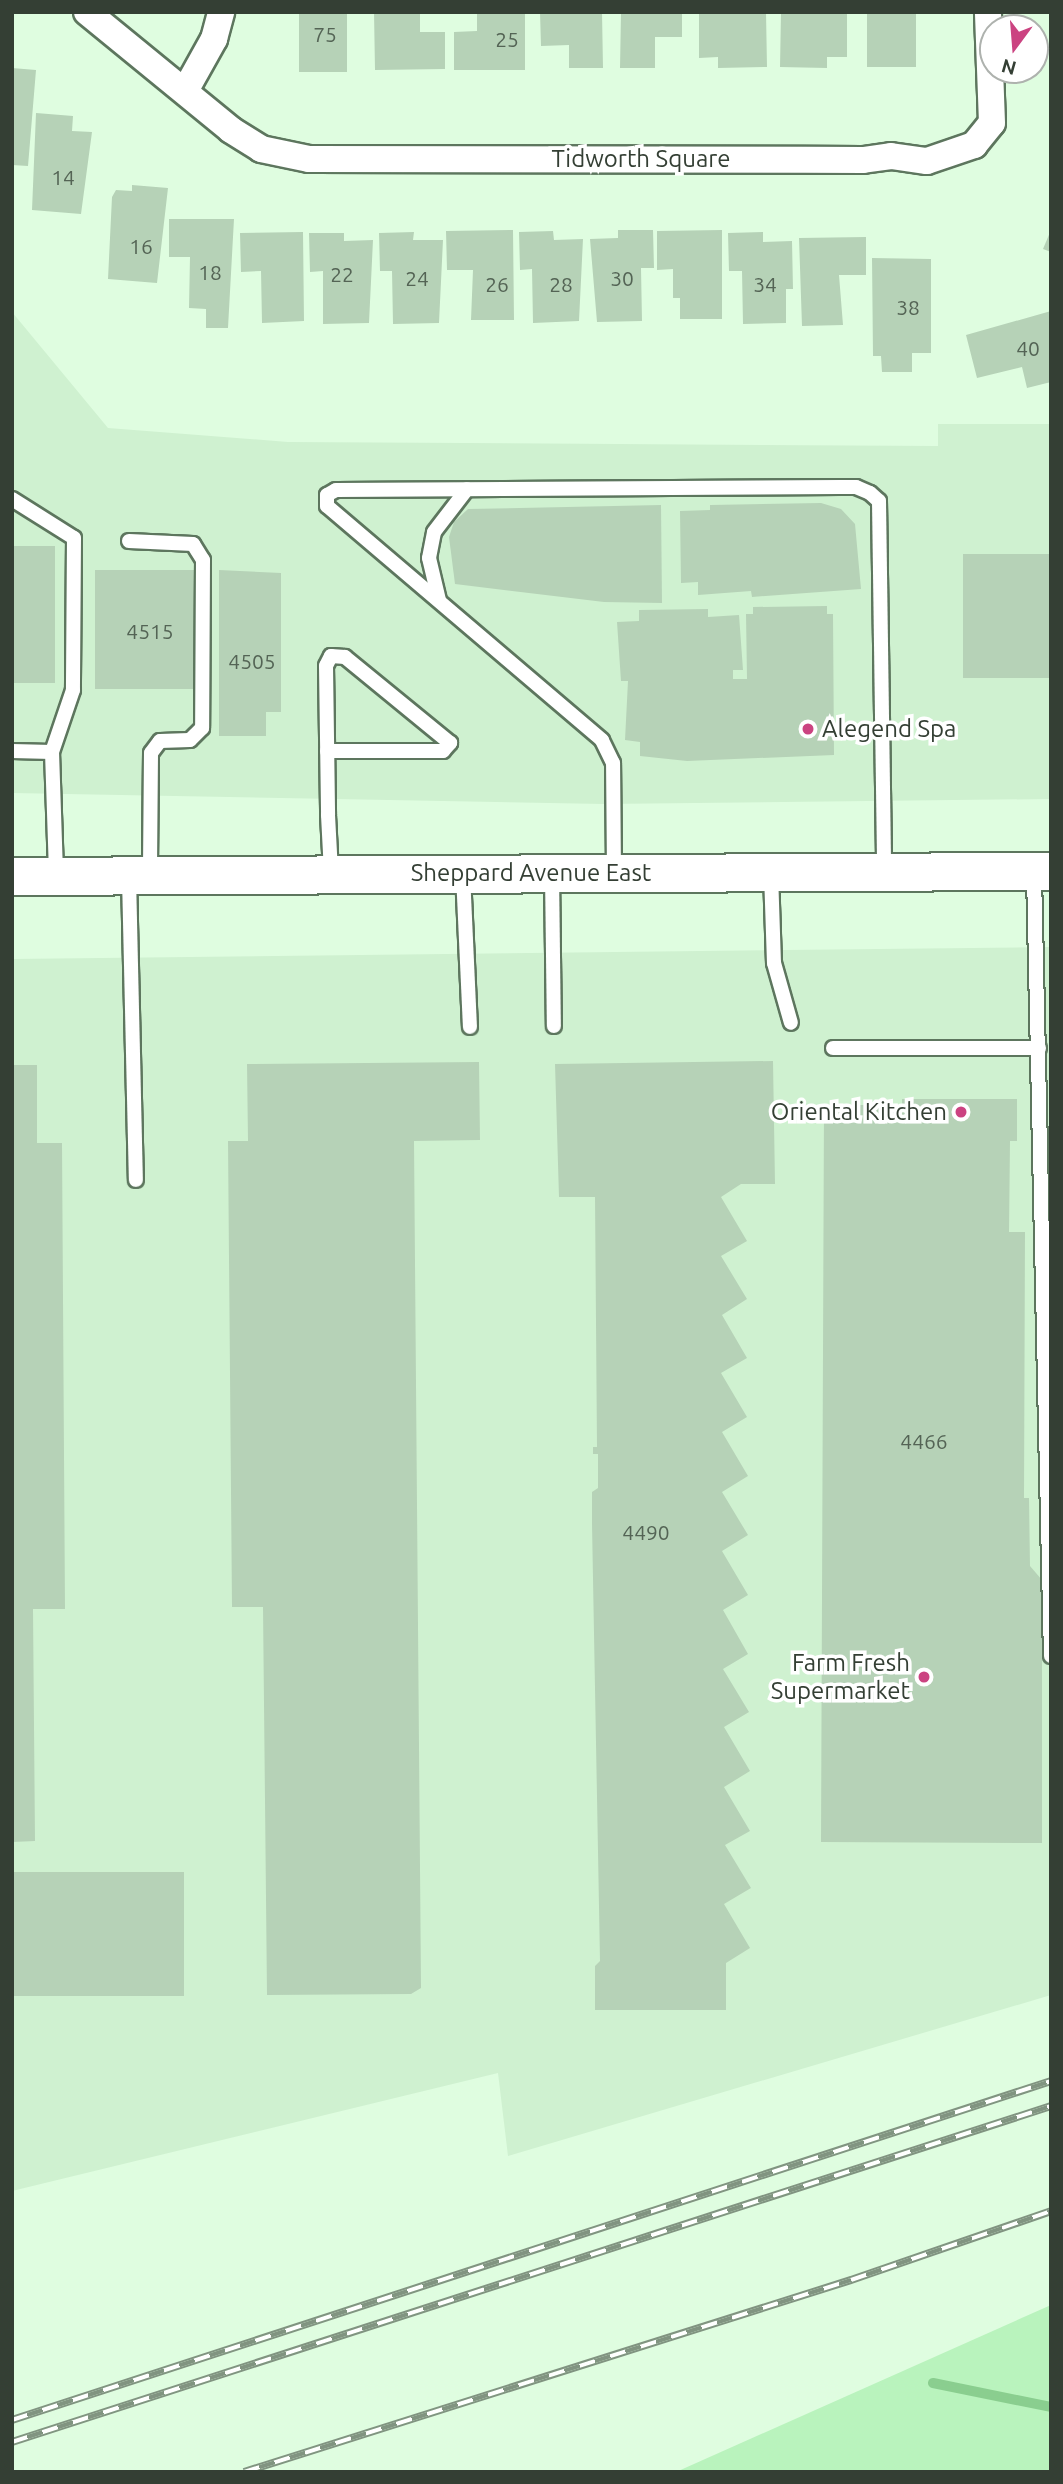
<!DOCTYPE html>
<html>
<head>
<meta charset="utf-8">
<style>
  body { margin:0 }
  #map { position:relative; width:1063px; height:2484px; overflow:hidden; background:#dffde0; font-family:Ubuntu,sans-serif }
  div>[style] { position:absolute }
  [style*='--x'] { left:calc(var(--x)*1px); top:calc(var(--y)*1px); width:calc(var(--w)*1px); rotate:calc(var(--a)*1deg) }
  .built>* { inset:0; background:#cff1d0 }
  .green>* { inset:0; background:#b9f3bd }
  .stream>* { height:10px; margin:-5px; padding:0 5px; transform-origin:5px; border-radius:5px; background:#8ace8f }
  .building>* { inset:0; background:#b6d2b7; transform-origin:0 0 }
  .roads { filter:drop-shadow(2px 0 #5d765e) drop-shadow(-2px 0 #5d765e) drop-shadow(0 2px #5d765e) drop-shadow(0 -2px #5d765e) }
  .service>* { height:14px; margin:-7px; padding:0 7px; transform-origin:7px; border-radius:7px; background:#fff }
  .minor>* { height:26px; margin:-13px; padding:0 13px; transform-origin:13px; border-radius:13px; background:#fff }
  .secondary>* { height:37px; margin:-18.5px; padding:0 18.5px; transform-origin:18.5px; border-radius:18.5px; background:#fff }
  .rail>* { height:8px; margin-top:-4px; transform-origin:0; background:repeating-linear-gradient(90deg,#fff 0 16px,#819481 0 32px); box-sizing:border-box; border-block:2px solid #819481 }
  .dots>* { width:19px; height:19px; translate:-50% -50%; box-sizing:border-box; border:4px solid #fff; border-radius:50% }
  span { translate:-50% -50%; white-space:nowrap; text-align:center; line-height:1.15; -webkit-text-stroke:7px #fff; paint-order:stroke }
  .number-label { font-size:21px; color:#546455 }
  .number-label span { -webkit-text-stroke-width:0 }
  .street-label { font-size:24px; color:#343f34 }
  .poi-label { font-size:24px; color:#343f34 }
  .left { translate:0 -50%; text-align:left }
  .right { translate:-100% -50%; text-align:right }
  .frame { position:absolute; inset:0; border:14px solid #343f34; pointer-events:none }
  .north { position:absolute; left:979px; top:14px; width:70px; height:70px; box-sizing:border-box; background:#fff; border:2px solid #aeb2ae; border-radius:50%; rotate:196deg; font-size:19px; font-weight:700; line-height:28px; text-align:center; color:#343f34 }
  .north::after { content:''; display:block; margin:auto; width:24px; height:32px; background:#cb4381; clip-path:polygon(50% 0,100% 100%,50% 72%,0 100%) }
</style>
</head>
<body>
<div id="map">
  <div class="built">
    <div style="clip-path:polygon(12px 312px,108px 428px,288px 442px,938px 446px,938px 424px,1051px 424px,1051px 799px,604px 804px,12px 793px)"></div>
    <div style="clip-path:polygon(1051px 947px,1051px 1995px,508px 2156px,498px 2073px,12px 2191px,12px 959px)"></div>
  </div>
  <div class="green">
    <div style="clip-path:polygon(1051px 2305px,1051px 2472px,676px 2472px)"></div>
  </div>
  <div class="stream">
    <div style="--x:933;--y:2383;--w:120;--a:11.5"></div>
  </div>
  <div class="building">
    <div style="left:299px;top:12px;width:48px;height:60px"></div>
    <div style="clip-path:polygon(374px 12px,420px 12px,420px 32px,445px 32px,445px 69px,375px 70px)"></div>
    <div style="clip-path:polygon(477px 12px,525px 12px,525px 70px,454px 70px,454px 32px,477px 31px)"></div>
    <div style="clip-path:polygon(540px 12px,602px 12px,603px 68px,569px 68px,569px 45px,541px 46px)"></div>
    <div style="clip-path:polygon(621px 12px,682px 12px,682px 37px,655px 37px,655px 68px,620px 68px)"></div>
    <div style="clip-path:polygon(699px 12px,766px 12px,767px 67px,718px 68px,718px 57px,699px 58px)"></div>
    <div style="clip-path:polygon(781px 12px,847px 12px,847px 57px,827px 57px,827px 68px,780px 67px)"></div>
    <div style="left:867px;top:12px;width:49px;height:55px"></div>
    <div style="clip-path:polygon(12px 68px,36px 70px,28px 166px,12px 165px)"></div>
    <div style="clip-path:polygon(36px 113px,73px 116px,72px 131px,92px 132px,81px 214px,32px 210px)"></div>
    <div style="clip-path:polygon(132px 185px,168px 188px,157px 283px,108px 279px,112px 197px,116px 190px,132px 191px)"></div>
    <div style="clip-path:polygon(169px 219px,234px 219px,228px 328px,206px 328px,206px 309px,189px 308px,190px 257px,169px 257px)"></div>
    <div style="clip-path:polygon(513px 230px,514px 320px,471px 320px,473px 270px,447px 270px,446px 231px)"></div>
    <div style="clip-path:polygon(618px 230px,653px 230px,654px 268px,641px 268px,642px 321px,597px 322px,590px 239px,618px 238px)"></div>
    <div style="clip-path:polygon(722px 230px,722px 319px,680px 319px,680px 298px,673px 298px,673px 269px,657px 270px,657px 231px)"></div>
    <div style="clip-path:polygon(1051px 230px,1051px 252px,1043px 249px)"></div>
    <div style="clip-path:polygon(553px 231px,554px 240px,583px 239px,579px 321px,533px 323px,532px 269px,520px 270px,519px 232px)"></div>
    <div style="clip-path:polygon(303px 232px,304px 321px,262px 323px,261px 271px,241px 272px,240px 233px)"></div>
    <div style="clip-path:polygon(414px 232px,413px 240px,443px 240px,439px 323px,393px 324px,392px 271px,380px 271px,379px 233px)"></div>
    <div style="clip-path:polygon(763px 232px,763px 242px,792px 241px,793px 289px,786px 289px,786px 323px,743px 324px,742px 271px,729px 271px,728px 233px)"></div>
    <div style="clip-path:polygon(309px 233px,344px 233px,344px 241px,373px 240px,369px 323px,323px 324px,323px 271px,310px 272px)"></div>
    <div style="clip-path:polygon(866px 237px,866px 275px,839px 275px,843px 325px,802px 326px,799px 238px)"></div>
    <div style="clip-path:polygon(872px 258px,931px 259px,931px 353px,912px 353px,912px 372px,882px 372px,881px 356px,873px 356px)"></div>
    <div style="clip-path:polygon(1051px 311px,1051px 382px,1027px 388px,1022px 367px,977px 378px,966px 335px)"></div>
    <div style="clip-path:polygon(821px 503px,841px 509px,855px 524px,861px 589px,752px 597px,751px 591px,698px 595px,698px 582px,681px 583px,680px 511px,710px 510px,710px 505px)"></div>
    <div style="clip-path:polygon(661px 505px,662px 603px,604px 602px,455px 584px,449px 537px,454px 522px,468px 509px)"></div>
    <div style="left:12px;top:546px;width:43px;height:137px"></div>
    <div style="left:1051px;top:554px;width:124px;height:88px;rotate:90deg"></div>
    <div style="left:95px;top:570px;width:99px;height:119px"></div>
    <div style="clip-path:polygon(219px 570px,281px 573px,281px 712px,266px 712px,266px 736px,219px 736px)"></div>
    <div style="clip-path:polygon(827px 606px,827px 614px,833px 614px,834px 755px,687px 761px,640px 756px,640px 742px,625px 740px,628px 681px,621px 681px,617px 622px,639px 621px,639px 610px,708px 609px,708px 617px,739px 615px,743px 670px,733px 670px,733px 679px,747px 679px,746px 614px,753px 614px,753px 607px)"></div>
    <div style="clip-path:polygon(773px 1061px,775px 1184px,741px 1184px,721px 1197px,747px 1241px,721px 1256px,747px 1299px,722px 1315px,747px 1358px,721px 1373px,747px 1417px,722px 1432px,748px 1476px,722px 1492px,748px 1535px,722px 1551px,748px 1595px,723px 1610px,748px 1654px,723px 1669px,749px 1712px,724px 1727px,750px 1771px,724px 1787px,750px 1831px,725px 1845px,751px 1888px,724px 1904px,750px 1948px,726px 1963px,726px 2010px,595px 2010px,595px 1966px,600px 1961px,592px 1524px,592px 1492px,598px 1488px,598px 1454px,593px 1454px,593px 1447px,597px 1447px,595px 1197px,559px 1197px,555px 1064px)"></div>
    <div style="clip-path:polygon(479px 1062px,480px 1140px,414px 1141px,421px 1988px,411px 1994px,267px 1995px,263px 1607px,232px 1607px,228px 1141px,248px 1141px,247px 1064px)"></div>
    <div style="clip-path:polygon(12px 1065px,37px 1065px,37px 1143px,62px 1143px,65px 1609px,33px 1609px,35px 1841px,12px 1842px)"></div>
    <div style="clip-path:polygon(902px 1099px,1017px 1099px,1017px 1141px,1010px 1141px,1009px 1232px,1025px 1232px,1024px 1498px,1029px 1498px,1030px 1566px,1042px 1580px,1042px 1843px,821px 1842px,824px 1105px,902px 1105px)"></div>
    <div style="left:184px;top:1872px;width:124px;height:172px;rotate:90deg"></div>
  </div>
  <div class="roads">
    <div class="service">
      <div style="--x:12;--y:499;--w:73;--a:32.2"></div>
      <div style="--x:74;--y:538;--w:152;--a:90.4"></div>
      <div style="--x:73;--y:690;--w:65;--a:108.7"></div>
      <div style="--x:129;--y:541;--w:64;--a:2.7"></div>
      <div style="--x:193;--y:544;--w:19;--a:58"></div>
      <div style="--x:203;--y:560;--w:168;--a:90.3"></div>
      <div style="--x:202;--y:728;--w:17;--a:135"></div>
      <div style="--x:190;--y:740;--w:30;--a:178"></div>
      <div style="--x:160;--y:741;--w:15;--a:127"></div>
      <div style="--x:151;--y:753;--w:121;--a:90.5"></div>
      <div style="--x:439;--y:600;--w:43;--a:-103.4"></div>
      <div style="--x:429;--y:558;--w:26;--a:-79"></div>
      <div style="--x:434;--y:532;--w:54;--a:-52.5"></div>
      <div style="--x:12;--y:751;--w:40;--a:1.4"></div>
      <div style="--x:52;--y:752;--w:122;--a:88.1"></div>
      <div style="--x:327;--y:751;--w:116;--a:0"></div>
      <div style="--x:443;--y:751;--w:11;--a:-49"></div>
      <div style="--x:450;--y:743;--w:136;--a:-140.7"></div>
      <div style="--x:345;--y:657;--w:14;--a:-176"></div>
      <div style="--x:331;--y:656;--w:11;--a:117"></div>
      <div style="--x:326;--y:666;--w:149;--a:89.2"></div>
      <div style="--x:328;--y:815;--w:57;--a:87"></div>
      <div style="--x:614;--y:872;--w:109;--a:-90.5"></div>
      <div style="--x:613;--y:763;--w:25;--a:-116"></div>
      <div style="--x:602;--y:740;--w:361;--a:-139.6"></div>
      <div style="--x:327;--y:506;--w:11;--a:-90"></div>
      <div style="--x:327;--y:495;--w:10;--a:-29"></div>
      <div style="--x:336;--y:490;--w:520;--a:-0.33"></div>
      <div style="--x:856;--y:487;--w:15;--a:23"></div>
      <div style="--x:870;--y:493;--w:12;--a:42"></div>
      <div style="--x:879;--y:501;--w:369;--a:89.2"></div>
      <div style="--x:552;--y:873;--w:153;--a:89.3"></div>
      <div style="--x:771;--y:873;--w:90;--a:88.1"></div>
      <div style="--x:774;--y:963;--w:62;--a:74.2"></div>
      <div style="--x:1034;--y:873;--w:783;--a:88.76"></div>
      <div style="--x:463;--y:874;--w:153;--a:87.4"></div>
      <div style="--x:129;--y:877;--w:303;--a:88.7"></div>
      <div style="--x:833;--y:1048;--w:206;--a:0"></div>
    </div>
    <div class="minor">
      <div style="--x:87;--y:12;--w:186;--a:39.3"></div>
      <div style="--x:231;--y:130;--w:36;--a:32"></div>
      <div style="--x:261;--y:149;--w:49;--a:11.8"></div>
      <div style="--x:309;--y:159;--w:554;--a:0.1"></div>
      <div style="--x:863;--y:160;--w:28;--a:-8"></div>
      <div style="--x:891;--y:156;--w:36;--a:8"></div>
      <div style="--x:927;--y:161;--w:50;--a:-18.8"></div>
      <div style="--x:974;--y:145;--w:28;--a:-51"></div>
      <div style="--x:992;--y:123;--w:111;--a:-92.1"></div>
      <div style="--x:185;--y:91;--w:60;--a:-60.9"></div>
      <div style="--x:214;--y:39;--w:28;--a:-75"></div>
    </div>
    <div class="secondary">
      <div style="--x:12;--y:876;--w:1039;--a:-0.28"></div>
    </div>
  </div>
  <div class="rail">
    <div style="--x:12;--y:2420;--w:1093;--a:-18.07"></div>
    <div style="--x:12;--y:2442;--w:1092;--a:-17.92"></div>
    <div style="--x:244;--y:2472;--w:637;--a:-17.55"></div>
    <div style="--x:851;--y:2280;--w:212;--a:-19"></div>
  </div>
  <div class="dots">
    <div style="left:808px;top:729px;background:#cb4381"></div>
    <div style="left:961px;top:1112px;background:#cb4381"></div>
    <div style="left:924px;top:1677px;background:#cb4381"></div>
  </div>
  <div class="number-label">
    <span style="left:325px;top:34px">75</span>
    <span style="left:507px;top:39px">25</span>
    <span style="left:63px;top:177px">14</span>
    <span style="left:141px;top:246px">16</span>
    <span style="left:210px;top:272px">18</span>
    <span style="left:342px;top:274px">22</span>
    <span style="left:417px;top:278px">24</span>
    <span style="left:622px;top:278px">30</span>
    <span style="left:497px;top:284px">26</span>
    <span style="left:561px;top:284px">28</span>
    <span style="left:765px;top:284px">34</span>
    <span style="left:908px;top:307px">38</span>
    <span style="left:1028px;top:348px">40</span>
    <span style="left:150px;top:631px">4515</span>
    <span style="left:252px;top:661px">4505</span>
    <span style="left:924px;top:1441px">4466</span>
    <span style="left:646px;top:1532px">4490</span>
  </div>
  <div class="street-label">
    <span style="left:641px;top:159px">Tidworth Square</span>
    <span style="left:531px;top:873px">Sheppard Avenue East</span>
  </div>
  <div class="poi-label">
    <span class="left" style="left:822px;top:729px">Alegend Spa</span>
    <span class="right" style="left:947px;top:1112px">Oriental Kitchen</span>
    <span class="right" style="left:910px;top:1677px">Farm Fresh<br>Supermarket</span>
  </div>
  <div class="frame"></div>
  <div class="north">N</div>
</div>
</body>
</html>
